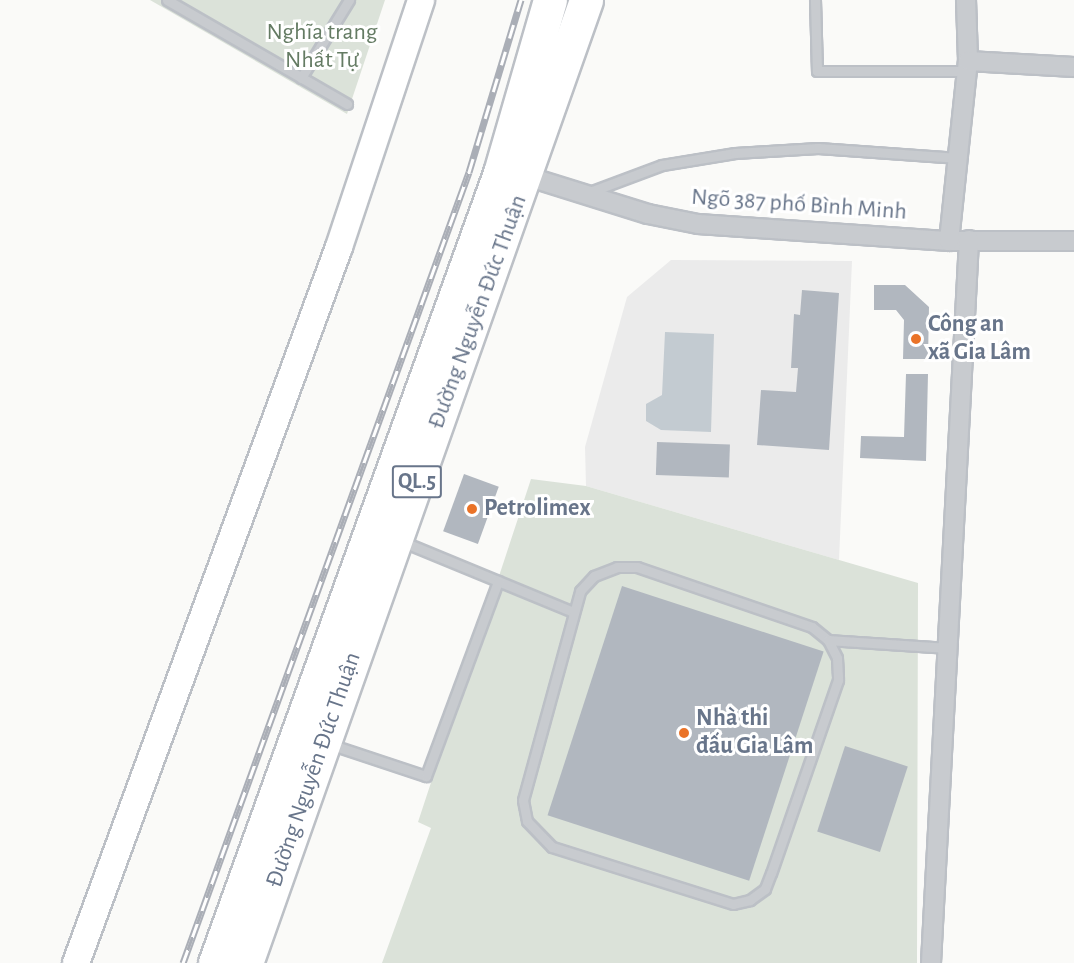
<!DOCTYPE html>
<html>
<head>
<meta charset="utf-8">
<style>
  body { margin:0 }
  #map { position:relative; width:1074px; height:963px; overflow:hidden; background:#fafaf8; font-family:"Alegreya Sans",sans-serif }
  div>[style] { position:absolute }
  [style*='--x'] { left:calc(var(--x)*1px); top:calc(var(--y)*1px); width:calc(var(--w)*1px); rotate:calc(var(--a)*1deg) }
  .built>* { inset:0; background:#ebebeb }
  .green>* { inset:0; background:#dbe2d9 }
  .water>* { inset:0; background:#c3cbd1 }
  .building>* { inset:0; background:#b1b7bf; transform-origin:0 0 }
  .roads { filter:drop-shadow(2px 0 #bcc0c6) drop-shadow(-2px 0 #bcc0c6) drop-shadow(0 2px #bcc0c6) drop-shadow(0 -2px #bcc0c6) }
  .lane>* { height:9px; margin:-4.5px; padding:0 4.5px; transform-origin:4.5px; border-radius:4.5px; background:#c8cbcf }
  .street>* { height:18px; margin:-9px; padding:0 9px; transform-origin:9px; border-radius:9px; background:#c8cbcf }
  .secondary>* { height:26px; margin:-13px; padding:0 13px; transform-origin:13px; border-radius:13px; background:#fff }
  .highway>* { height:33px; margin:-16.5px; padding:0 16.5px; transform-origin:16.5px; border-radius:16.5px; background:#fff }
  .rail>* { height:7px; margin-top:-3.5px; transform-origin:0; background:repeating-linear-gradient(90deg,#fff 0 14px,#aaaeb6 0 28px); box-sizing:border-box; border-block:2px solid #aaaeb6 }
  .dots>* { width:16px; height:16px; translate:-50% -50%; box-sizing:border-box; border:3px solid #fff; border-radius:50% }
  span { translate:-50% -50%; white-space:nowrap; text-align:center; line-height:1.15; -webkit-text-stroke:6px #fff; paint-order:stroke }
  .shield-label span { padding:2px 4px; background:#fff; border:2px solid; border-radius:4px; -webkit-text-stroke-width:0 }
  .shield-label { font-size:22px; color:#68758a; font-weight:700 }
  .park-label { font-size:24px; color:#647b63 }
  .street-label { font-size:24px; color:#68758a }
  .poi-label { font-size:24px; color:#68758a; font-weight:700 }
  .left { translate:0 -50%; text-align:left }
</style>
</head>
<body>
<div id="map">
  <div class="built">
    <div style="clip-path:polygon(671px 260px,852px 261px,839px 560px,586px 486px,585px 447px,627px 297px)"></div>
  </div>
  <div class="green">
    <div style="clip-path:polygon(150px 0,385px 0,347px 114px)"></div>
    <div style="clip-path:polygon(531px 479px,586px 486px,918px 583px,917px 963px,382px 963px,431px 828px,418px 822px)"></div>
  </div>
  <div class="water">
    <div style="clip-path:polygon(665px 332px,714px 334px,711px 432px,661px 430px,646px 421px,646px 404px,662px 395px)"></div>
  </div>
  <div class="building">
    <div style="clip-path:polygon(874px 285px,905px 285px,929px 307px,928px 359px,903px 359px,904px 320px,896px 310px,874px 310px)"></div>
    <div style="clip-path:polygon(802px 290px,839px 293px,829px 450px,757px 445px,761px 390px,796px 392px,798px 368px,791px 368px,794px 314px,800px 315px)"></div>
    <div style="clip-path:polygon(906px 374px,928px 374px,926px 461px,860px 458px,861px 436px,904px 437px)"></div>
    <div style="left:657px;top:442px;width:73px;height:33px;rotate:2deg"></div>
    <div style="left:464px;top:474px;width:37px;height:61px;rotate:20deg"></div>
    <div style="left:622px;top:586px;width:212px;height:241px;rotate:18deg"></div>
    <div style="left:845px;top:746px;width:66px;height:90px;rotate:18deg"></div>
  </div>
  <div class="roads">
    <div class="lane">
      <div style="--x:167;--y:0;--w:208;--a:30"></div>
      <div style="--x:815;--y:0;--w:71;--a:88.4"></div>
      <div style="--x:817;--y:71;--w:150;--a:0"></div>
      <div style="--x:301;--y:78;--w:92;--a:-58.4"></div>
      <div style="--x:587;--y:193;--w:80;--a:-20.5"></div>
      <div style="--x:662;--y:165;--w:74;--a:-9.3"></div>
      <div style="--x:735;--y:153;--w:83;--a:-3.4"></div>
      <div style="--x:818;--y:148;--w:141;--a:4.1"></div>
      <div style="--x:401;--y:541;--w:186;--a:22.4"></div>
      <div style="--x:617;--y:567;--w:20;--a:0"></div>
      <div style="--x:637;--y:567;--w:185;--a:18.9"></div>
      <div style="--x:812;--y:627;--w:21;--a:39"></div>
      <div style="--x:828;--y:640;--w:20;--a:63"></div>
      <div style="--x:837;--y:658;--w:22;--a:87"></div>
      <div style="--x:838;--y:680;--w:204;--a:109.1"></div>
      <div style="--x:771;--y:873;--w:17;--a:111"></div>
      <div style="--x:765;--y:889;--w:19;--a:144"></div>
      <div style="--x:750;--y:900;--w:17;--a:167"></div>
      <div style="--x:733;--y:904;--w:190;--a:-162.5"></div>
      <div style="--x:552;--y:847;--w:36;--a:-134"></div>
      <div style="--x:527;--y:821;--w:21;--a:-101"></div>
      <div style="--x:523;--y:800;--w:217;--a:-74.7"></div>
      <div style="--x:580;--y:591;--w:21;--a:-47"></div>
      <div style="--x:594;--y:576;--w:25;--a:-21"></div>
      <div style="--x:828;--y:640;--w:120;--a:3.8"></div>
      <div style="--x:329;--y:744;--w:102;--a:18.3"></div>
      <div style="--x:426;--y:776;--w:208;--a:-69.7"></div>
    </div>
    <div class="street">
      <div style="--x:966;--y:0;--w:61;--a:88.1"></div>
      <div style="--x:526;--y:176;--w:128;--a:17.3"></div>
      <div style="--x:648;--y:214;--w:51;--a:11.3"></div>
      <div style="--x:698;--y:224;--w:252;--a:3.9"></div>
      <div style="--x:949;--y:241;--w:125;--a:0"></div>
      <div style="--x:949;--y:241;--w:181;--a:-84"></div>
      <div style="--x:968;--y:61;--w:106;--a:3.2"></div>
      <div style="--x:931;--y:963;--w:724;--a:-86.99"></div>
    </div>
    <div class="secondary">
      <div style="--x:76;--y:963;--w:763;--a:-69.83"></div>
      <div style="--x:339;--y:247;--w:260;--a:-71.6"></div>
    </div>
    <div class="highway">
      <div style="--x:215;--y:963;--w:840;--a:-70.16"></div>
      <div style="--x:500;--y:173;--w:180;--a:-73.9"></div>
      <div style="--x:246;--y:963;--w:1021;--a:-70.55"></div>
    </div>
  </div>
  <div class="rail">
    <div style="--x:183;--y:963;--w:841;--a:-70.12"></div>
    <div style="--x:469;--y:172;--w:180;--a:-73.2"></div>
  </div>
  <div class="dots">
    <div style="left:916px;top:339px;background:#ea7328"></div>
    <div style="left:472px;top:509px;background:#ea7328"></div>
    <div style="left:684px;top:733px;background:#ea7328"></div>
  </div>
  <div class="shield-label">
    <span style="left:417px;top:482px">QL.5</span>
  </div>
  <div class="park-label">
    <span style="left:322px;top:47px">Nghĩa trang<br>Nhất Tự</span>
  </div>
  <div class="street-label">
    <span style="left:799px;top:205px;rotate:4deg">Ngõ 387 phố Bình Minh</span>
    <span style="left:478px;top:312px;rotate:-70deg">Đường Nguyễn Đức Thuận</span>
    <span style="left:314px;top:770px;rotate:-71deg">Đường Nguyễn Đức Thuận</span>
  </div>
  <div class="poi-label">
    <span class="left" style="left:928px;top:339px">Công an<br>xã Gia Lâm</span>
    <span class="left" style="left:484px;top:509px">Petrolimex</span>
    <span class="left" style="left:696px;top:733px">Nhà thi<br>đấu Gia Lâm</span>
  </div>
</div>
</body>
</html>
